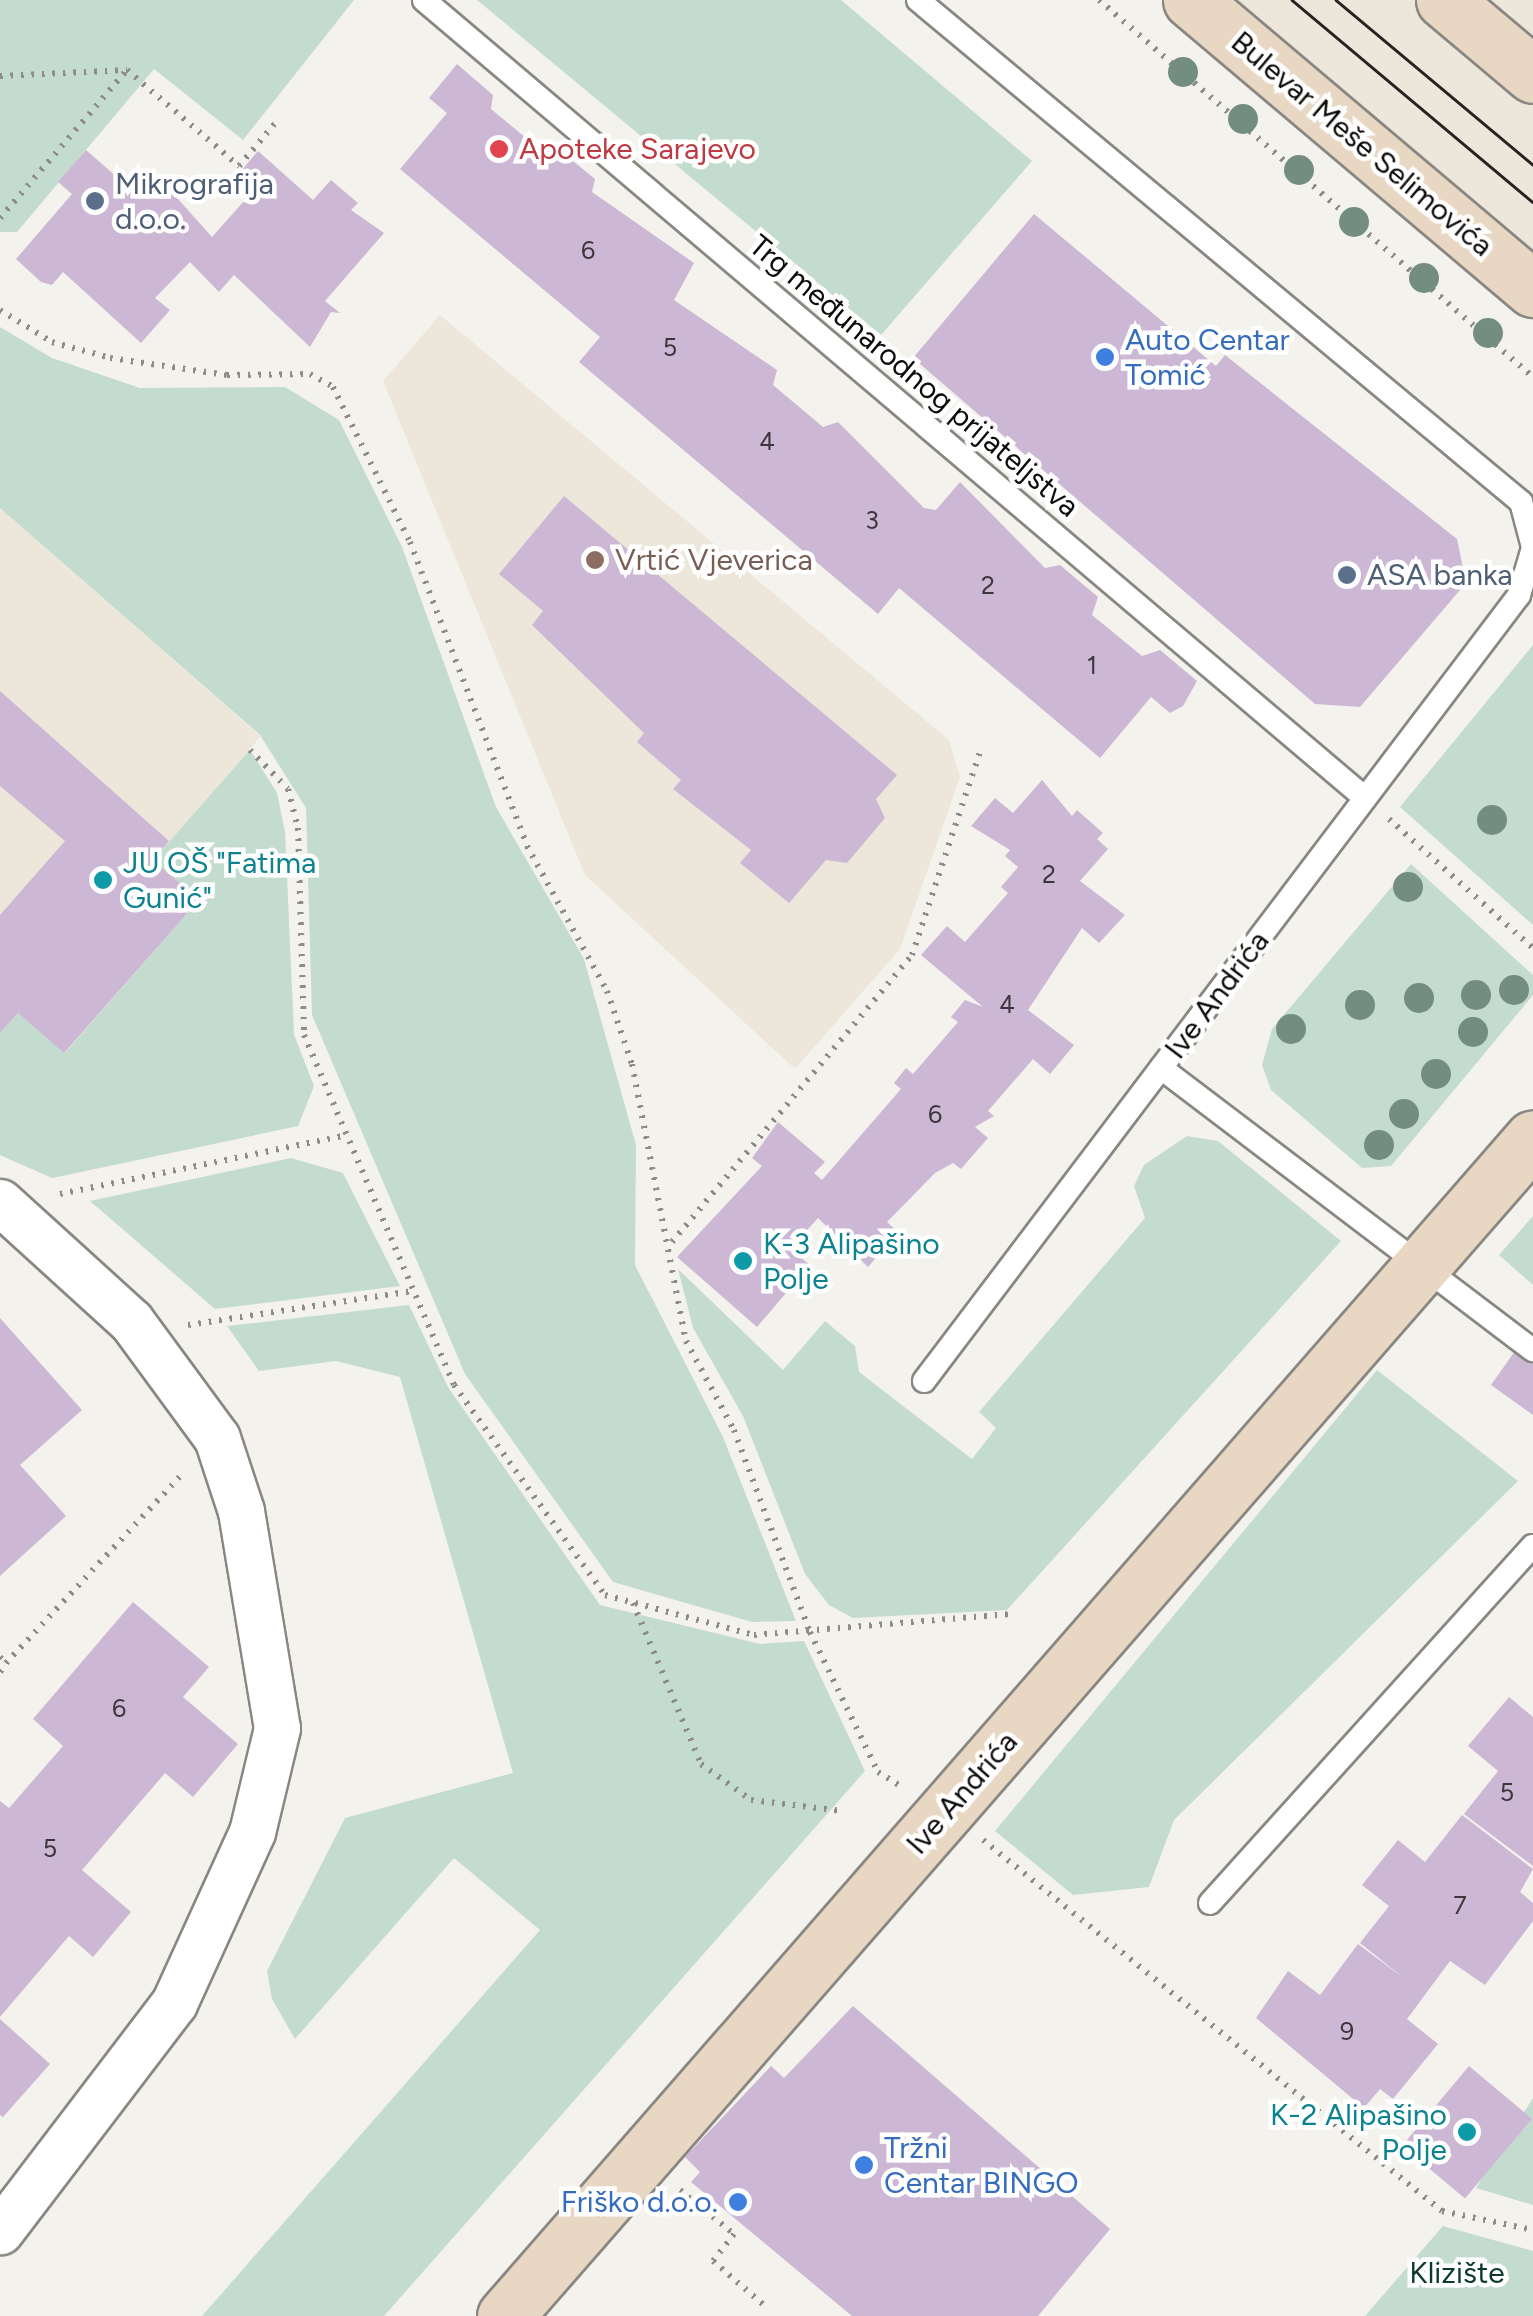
<!DOCTYPE html>
<html>
<head>
<meta charset="utf-8">
<style>
  body { margin:0 }
  #map { position:relative; width:1533px; height:2316px; overflow:hidden; background:#f4f2ed; font-family:Figtree,sans-serif }
  div>[style] { position:absolute }
  [style*='--x'] { left:calc(var(--x)*1px); top:calc(var(--y)*1px); width:calc(var(--w)*1px); rotate:calc(var(--a)*1deg) }
  .built>* { inset:0; background:#ede6db }
  .green>* { inset:0; background:#c4dccf }
  .building>* { inset:0; background:#ccb8d4; transform-origin:0 0 }
  .path>* { height:6px; margin-top:-3px; transform-origin:0; background:repeating-linear-gradient(90deg,#8d8c89 0 2.5px,transparent 0 10.5px) }
  .roads { filter:drop-shadow(2px 0 #898782) drop-shadow(-2px 0 #898782) drop-shadow(0 2px #898782) drop-shadow(0 -2px #898782) }
  .service>* { height:22px; margin:-11px; padding:0 11px; transform-origin:11px; border-radius:11px; background:#fff }
  .minor>* { height:45px; margin:-22.5px; padding:0 22.5px; transform-origin:22.5px; border-radius:22.5px; background:#fff }
  .secondary>* { height:55px; margin:-27.5px; padding:0 27.5px; transform-origin:27.5px; border-radius:27.5px; background:#e8d8c3 }
  .tram>* { height:2.5px; margin:-1.25px; padding:0 1.25px; transform-origin:1.25px; border-radius:1.25px; background:#252423 }
  .trees>* { width:30px; height:30px; margin:-15px; border-radius:50%; background:#748d81 }
  .dots>* { width:28px; height:28px; translate:-50% -50%; box-sizing:border-box; border:5px solid #fff; border-radius:50% }
  span { translate:-50% -50%; white-space:nowrap; text-align:center; line-height:1.15; -webkit-text-stroke:9px #fff; paint-order:stroke }
  .number-label { font-size:25px; color:#3c363c }
  .number-label span { -webkit-text-stroke-width:0 }
  .street-label { font-size:30px; color:#0c0b0a }
  .health-label { font-size:30px; color:#be3a42 }
  .left { translate:0 -50%; text-align:left }
  .service-label { font-size:30px; color:#4e5e75 }
  .shop-label { font-size:30px; color:#366cbe }
  .right { translate:-100% -50%; text-align:right }
  .education-label { font-size:30px; color:#785e54 }
  .culture-label { font-size:30px; color:#0d838f }
  .park-label { font-size:30px; color:#0b3a28 }
</style>
</head>
<body>
<div id="map">
  <div class="built">
    <div style="clip-path:polygon(1192px 0,1533px 0,1533px 293px)"></div>
    <div style="clip-path:polygon(440px 315px,949px 740px,960px 777px,900px 949px,795px 1069px,585px 875px,383px 381px)"></div>
    <div style="clip-path:polygon(0 508px,260px 736px,250px 750px,277px 793px,285px 832px,294px 1035px,314px 1086px,298px 1126px,52px 1178px,0 1155px)"></div>
  </div>
  <div class="green">
    <div style="clip-path:polygon(0 0,354px 0,243px 140px,154px 69px,17px 232px,0 232px)"></div>
    <div style="clip-path:polygon(477px 0,841px 0,1032px 161px,881px 335px)"></div>
    <div style="clip-path:polygon(0 327px,52px 358px,140px 388px,285px 387px,339px 420px,402px 547px,496px 807px,584px 959px,636px 1145px,635px 1265px,723px 1437px,796px 1621px,752px 1622px,613px 1582px,465px 1374px,312px 1015px,306px 808px,260px 735px,0 508px)"></div>
    <div style="clip-path:polygon(1533px 645px,1533px 925px,1400px 807px)"></div>
    <div style="clip-path:polygon(250px 750px,277px 793px,285px 832px,294px 1035px,314px 1086px,298px 1126px,52px 1178px,0 1155px,0 1033px,18px 1013px,65px 1053px,198px 901px,153px 860px)"></div>
    <div style="clip-path:polygon(1411px 864px,1533px 975px,1533px 995px,1391px 1166px,1362px 1168px,1271px 1090px,1262px 1065px,1272px 1029px)"></div>
    <div style="clip-path:polygon(1187px 1136px,1218px 1141px,1341px 1241px,1007px 1610px,853px 1618px,829px 1605px,805px 1574px,743px 1416px,693px 1328px,678px 1269px,783px 1370px,825px 1321px,855px 1346px,859px 1372px,972px 1459px,996px 1428px,979px 1412px,1145px 1218px,1134px 1186px,1144px 1165px)"></div>
    <div style="clip-path:polygon(291px 1158px,343px 1173px,400px 1286px,215px 1309px,90px 1201px)"></div>
    <div style="clip-path:polygon(1533px 1216px,1533px 1285px,1499px 1255px)"></div>
    <div style="clip-path:polygon(409px 1305px,448px 1387px,600px 1605px,760px 1644px,804px 1641px,865px 1771px,384px 2316px,202px 2316px,540px 1930px,454px 1858px,295px 2039px,272px 1999px,267px 1971px,345px 1818px,513px 1773px,400px 1377px,336px 1361px,259px 1371px,227px 1326px)"></div>
    <div style="clip-path:polygon(1377px 1370px,1518px 1481px,1174px 1820px,1149px 1887px,1073px 1895px,995px 1831px)"></div>
    <div style="clip-path:polygon(1533px 2098px,1533px 2205px,1476px 2188px)"></div>
    <div style="clip-path:polygon(1443px 2226px,1533px 2251px,1533px 2316px,1365px 2316px)"></div>
  </div>
  <div class="building">
    <div style="clip-path:polygon(457px 64px,493px 95px,491px 109px,544px 153px,557px 148px,595px 179px,592px 192px,694px 263px,674px 300px,777px 370px,773px 385px,823px 427px,838px 422px,924px 508px,936px 510px,960px 482px,1045px 568px,1060px 565px,1098px 597px,1092px 615px,1142px 656px,1160px 650px,1197px 681px,1183px 706px,1170px 713px,1151px 697px,1100px 758px,899px 588px,878px 614px,579px 362px,600px 337px,400px 169px,447px 113px,429px 98px)"></div>
    <div style="clip-path:polygon(86px 150px,142px 199px,160px 179px,212px 237px,245px 200px,229px 185px,258px 151px,313px 200px,331px 180px,358px 203px,351px 210px,384px 233px,325px 301px,340px 313px,331px 312px,310px 347px,234px 275px,219px 292px,190px 262px,155px 298px,170px 310px,141px 343px,63px 272px,52px 285px,41px 282px,16px 259px,72px 194px,58px 182px)"></div>
    <div style="clip-path:polygon(1034px 214px,1216px 366px,1225px 355px,1457px 539px,1466px 583px,1360px 707px,1315px 704px,913px 358px)"></div>
    <div style="clip-path:polygon(564px 496px,897px 775px,876px 799px,885px 818px,847px 863px,826px 860px,789px 903px,740px 863px,751px 850px,673px 789px,681px 780px,637px 742px,644px 733px,532px 625px,543px 611px,499px 574px)"></div>
    <div style="clip-path:polygon(0 691px,169px 841px,153px 860px,199px 900px,64px 1053px,18px 1013px,0 1033px,0 915px,65px 841px,0 786px)"></div>
    <div style="clip-path:polygon(1042px 780px,1072px 816px,1077px 810px,1103px 833px,1097px 839px,1108px 849px,1080px 881px,1125px 915px,1099px 943px,1082px 928px,1028px 1010px,1074px 1045px,1050px 1074px,1033px 1059px,988px 1111px,994px 1116px,975px 1127px,988px 1138px,961px 1169px,953px 1163px,935px 1173px,887px 1222px,898px 1232px,868px 1267px,818px 1218px,790px 1249px,810px 1265px,757px 1327px,677px 1257px,762px 1166px,752px 1158px,778px 1122px,825px 1162px,814px 1173px,822px 1180px,901px 1089px,894px 1083px,906px 1068px,913px 1074px,958px 1022px,951px 1017px,965px 1000px,983px 1007px,921px 955px,947px 926px,965px 942px,1008px 893px,1001px 887px,1018px 867px,1005px 856px,1010px 850px,971px 826px,995px 798px,1013px 813px)"></div>
    <div style="clip-path:polygon(0 1318px,82px 1410px,20px 1465px,66px 1516px,0 1576px)"></div>
    <div style="clip-path:polygon(1515px 1351px,1533px 1364px,1533px 1415px,1491px 1385px)"></div>
    <div style="clip-path:polygon(133px 1602px,209px 1667px,183px 1697px,238px 1744px,193px 1797px,165px 1773px,82px 1870px,131px 1912px,93px 1957px,69px 1936px,0 2017px,0 1801px,9px 1808px,63px 1746px,33px 1719px)"></div>
    <div style="clip-path:polygon(1509px 1697px,1533px 1717px,1533px 1866px,1464px 1814px,1498px 1771px,1468px 1746px)"></div>
    <div style="clip-path:polygon(1462px 1815px,1533px 1869px,1520px 1892px,1533px 1903px,1533px 1921px,1485px 1985px,1450px 1961px,1407px 2019px,1438px 2044px,1393px 2099px,1380px 2089px,1364px 2108px,1256px 2018px,1288px 1971px,1320px 1995px,1358px 1944px,1405px 1979px,1360px 1943px,1389px 1906px,1362px 1885px,1398px 1840px,1425px 1862px)"></div>
    <div style="clip-path:polygon(853px 2006px,1110px 2229px,1038px 2316px,852px 2316px,691px 2182px,700px 2172px,685px 2157px,771px 2066px,784px 2078px)"></div>
    <div style="clip-path:polygon(0 2019px,50px 2064px,3px 2117px,0 2115px)"></div>
    <div style="left:1469px;top:2066px;width:82px;height:104px;rotate:40deg"></div>
  </div>
  <div class="path">
    <div style="--x:1099;--y:0;--w:575;--a:40.98"></div>
    <div style="--x:0;--y:76;--w:127;--a:-2.7"></div>
    <div style="--x:127;--y:70;--w:148;--a:40.6"></div>
    <div style="--x:239;--y:166;--w:59;--a:-49.8"></div>
    <div style="--x:0;--y:218;--w:194;--a:-49.4"></div>
    <div style="--x:0;--y:310;--w:61;--a:31.6"></div>
    <div style="--x:52;--y:342;--w:60;--a:15.4"></div>
    <div style="--x:110;--y:358;--w:118;--a:8.3"></div>
    <div style="--x:227;--y:375;--w:83;--a:-0.7"></div>
    <div style="--x:310;--y:374;--w:26;--a:29"></div>
    <div style="--x:333;--y:387;--w:173;--a:63.6"></div>
    <div style="--x:410;--y:542;--w:326;--a:68.9"></div>
    <div style="--x:527;--y:846;--w:166;--a:61.1"></div>
    <div style="--x:607;--y:991;--w:77;--a:71.1"></div>
    <div style="--x:632;--y:1064;--w:282;--a:79"></div>
    <div style="--x:686;--y:1341;--w:101;--a:61.7"></div>
    <div style="--x:734;--y:1430;--w:216;--a:69.4"></div>
    <div style="--x:810;--y:1632;--w:156;--a:64.1"></div>
    <div style="--x:878;--y:1772;--w:26;--a:32"></div>
    <div style="--x:250;--y:750;--w:54;--a:45.7"></div>
    <div style="--x:288;--y:789;--w:40;--a:75.6"></div>
    <div style="--x:298;--y:828;--w:207;--a:88.3"></div>
    <div style="--x:304;--y:1035;--w:381;--a:66.8"></div>
    <div style="--x:454;--y:1385;--w:259;--a:54.3"></div>
    <div style="--x:605;--y:1595;--w:154;--a:15"></div>
    <div style="--x:754;--y:1635;--w:257;--a:-4.7"></div>
    <div style="--x:1389;--y:819;--w:193;--a:41.9"></div>
    <div style="--x:60;--y:1194;--w:294;--a:-11.6"></div>
    <div style="--x:672;--y:1242;--w:374;--a:-50.1"></div>
    <div style="--x:912;--y:955;--w:214;--a:-71.5"></div>
    <div style="--x:188;--y:1325;--w:229;--a:-8.6"></div>
    <div style="--x:633;--y:1603;--w:175;--a:67.1"></div>
    <div style="--x:701;--y:1764;--w:62;--a:35.8"></div>
    <div style="--x:751;--y:1800;--w:92;--a:6.9"></div>
    <div style="--x:0;--y:1657;--w:8;--a:45"></div>
    <div style="--x:6;--y:1663;--w:260;--a:-47"></div>
    <div style="--x:0;--y:1672;--w:11;--a:-56"></div>
    <div style="--x:983;--y:1840;--w:590;--a:38.95"></div>
    <div style="--x:1442;--y:2211;--w:93;--a:11.8"></div>
    <div style="--x:680;--y:2190;--w:70;--a:39.2"></div>
    <div style="--x:734;--y:2234;--w:34;--a:128"></div>
    <div style="--x:713;--y:2261;--w:69;--a:40.9"></div>
  </div>
  <div class="roads">
    <div class="service">
      <div style="--x:424;--y:0;--w:1234;--a:40.3"></div>
      <div style="--x:918;--y:0;--w:785;--a:39.78"></div>
      <div style="--x:1521;--y:502;--w:47;--a:75.1"></div>
      <div style="--x:1161;--y:1068;--w:467;--a:37.2"></div>
      <div style="--x:924;--y:1381;--w:986;--a:-52.87"></div>
      <div style="--x:1519;--y:595;--w:49;--a:-73.4"></div>
      <div style="--x:1210;--y:1903;--w:481;--a:-47.9"></div>
    </div>
    <div class="minor">
      <div style="--x:0;--y:1202;--w:177;--a:42.3"></div>
      <div style="--x:131;--y:1321;--w:145;--a:53.7"></div>
      <div style="--x:217;--y:1438;--w:77;--a:71.8"></div>
      <div style="--x:241;--y:1511;--w:220;--a:80.6"></div>
      <div style="--x:277;--y:1728;--w:107;--a:103.5"></div>
      <div style="--x:252;--y:1832;--w:188;--a:114.5"></div>
      <div style="--x:174;--y:2003;--w:287;--a:127.3"></div>
    </div>
    <div class="secondary">
      <div style="--x:1191;--y:0;--w:448;--a:40.2"></div>
      <div style="--x:1444;--y:0;--w:116;--a:40.1"></div>
      <div style="--x:505;--y:2316;--w:1563;--a:-48.89"></div>
    </div>
  </div>
  <div class="tram">
    <div style="--x:1292;--y:0;--w:314;--a:40"></div>
    <div style="--x:1336;--y:0;--w:257;--a:39.9"></div>
  </div>
  <div class="trees">
    <div style="left:1183px;top:72px"></div>
    <div style="left:1243px;top:119px"></div>
    <div style="left:1299px;top:170px"></div>
    <div style="left:1354px;top:222px"></div>
    <div style="left:1424px;top:278px"></div>
    <div style="left:1488px;top:333px"></div>
    <div style="left:1492px;top:820px"></div>
    <div style="left:1408px;top:887px"></div>
    <div style="left:1514px;top:990px"></div>
    <div style="left:1476px;top:995px"></div>
    <div style="left:1419px;top:998px"></div>
    <div style="left:1360px;top:1005px"></div>
    <div style="left:1291px;top:1029px"></div>
    <div style="left:1473px;top:1032px"></div>
    <div style="left:1436px;top:1074px"></div>
    <div style="left:1404px;top:1114px"></div>
    <div style="left:1379px;top:1145px"></div>
  </div>
  <div class="dots">
    <div style="left:499px;top:149px;background:#e0444e"></div>
    <div style="left:95px;top:201px;background:#5c6f8a"></div>
    <div style="left:1105px;top:357px;background:#3f7fe0"></div>
    <div style="left:595px;top:560px;background:#8d6e63"></div>
    <div style="left:1347px;top:575px;background:#5c6f8a"></div>
    <div style="left:103px;top:880px;background:#0f9aa8"></div>
    <div style="left:743px;top:1261px;background:#0f9aa8"></div>
    <div style="left:1467px;top:2132px;background:#0f9aa8"></div>
    <div style="left:864px;top:2165px;background:#3f7fe0"></div>
    <div style="left:738px;top:2202px;background:#3f7fe0"></div>
  </div>
  <div class="number-label">
    <span style="left:588px;top:250px">6</span>
    <span style="left:670px;top:347px">5</span>
    <span style="left:767px;top:441px">4</span>
    <span style="left:872px;top:520px">3</span>
    <span style="left:988px;top:585px">2</span>
    <span style="left:1092px;top:665px">1</span>
    <span style="left:1049px;top:874px">2</span>
    <span style="left:1007px;top:1004px">4</span>
    <span style="left:935px;top:1114px">6</span>
    <span style="left:119px;top:1708px">6</span>
    <span style="left:1507px;top:1792px">5</span>
    <span style="left:50px;top:1848px">5</span>
    <span style="left:1460px;top:1905px">7</span>
    <span style="left:1347px;top:2031px">9</span>
  </div>
  <div class="street-label">
    <span style="left:1362px;top:144px;rotate:40deg">Bulevar Meše Selimovića</span>
    <span style="left:914px;top:376px;rotate:40deg">Trg međunarodnog prijateljstva</span>
    <span style="left:1217px;top:995px;rotate:-53deg">Ive Andrića</span>
    <span style="left:962px;top:1793px;rotate:-49deg">Ive Andrića</span>
  </div>
  <div class="health-label">
    <span class="left" style="left:519px;top:149px">Apoteke Sarajevo</span>
  </div>
  <div class="service-label">
    <span class="left" style="left:115px;top:201px">Mikrografija<br>d.o.o.</span>
    <span class="left" style="left:1367px;top:575px">ASA banka</span>
  </div>
  <div class="shop-label">
    <span class="left" style="left:1125px;top:357px">Auto Centar<br>Tomić</span>
    <span class="left" style="left:884px;top:2165px">Tržni<br>Centar BINGO</span>
    <span class="right" style="left:718px;top:2202px">Friško d.o.o.</span>
  </div>
  <div class="education-label">
    <span class="left" style="left:615px;top:560px">Vrtić Vjeverica</span>
  </div>
  <div class="culture-label">
    <span class="left" style="left:123px;top:880px">JU OŠ "Fatima<br>Gunić"</span>
    <span class="left" style="left:763px;top:1261px">K-3 Alipašino<br>Polje</span>
    <span class="right" style="left:1447px;top:2132px">K-2 Alipašino<br>Polje</span>
  </div>
  <div class="park-label">
    <span style="left:1457px;top:2273px">Klizište</span>
  </div>
</div>
</body>
</html>
